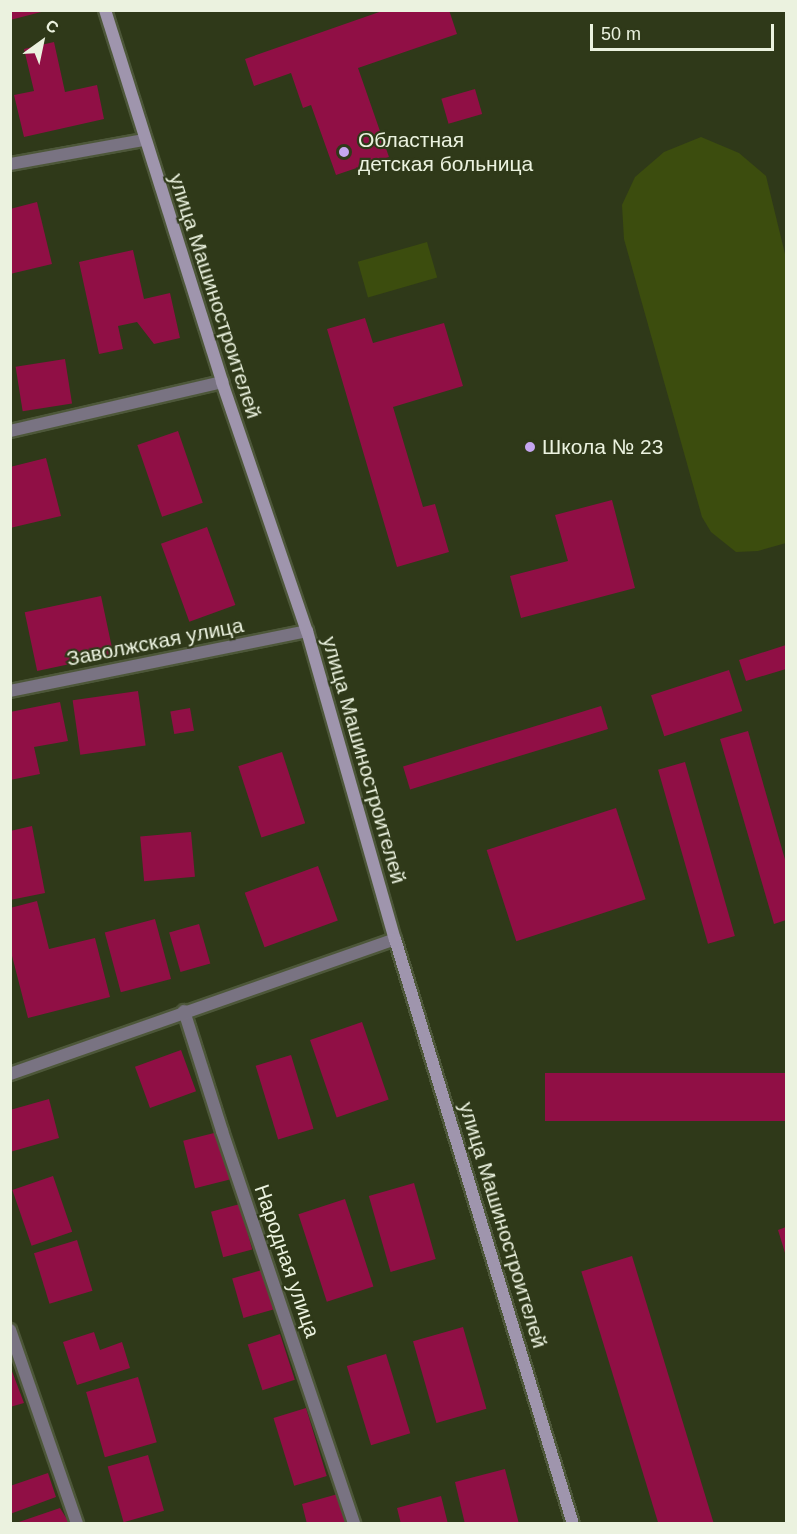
<!DOCTYPE html>
<html>
<head>
<meta charset="utf-8">
<style>
  body { margin:0 }
  #map { position:relative; width:797px; height:1534px; overflow:hidden; background:#2f3919; font-family:Helvetica,sans-serif }
  div>[style] { position:absolute }
  [style*='--x'] { left:calc(var(--x)*1px); top:calc(var(--y)*1px); width:calc(var(--w)*1px); rotate:calc(var(--a)*1deg) }
  .green>* { inset:0; background:#3c4d0e; transform-origin:0 0 }
  .building>* { inset:0; background:#900f45; transform-origin:0 0 }
  .roads { filter:drop-shadow(2px 0 #4d5739) drop-shadow(-2px 0 #4d5739) drop-shadow(0 2px #4d5739) drop-shadow(0 -2px #4d5739) }
  .street>* { height:12px; margin:-6px; padding:0 6px; transform-origin:6px; border-radius:6px; background:#797382 }
  .secondary>* { height:12px; margin:-6px; padding:0 6px; transform-origin:6px; border-radius:6px; background:#9f95ad }
  .dots>* { width:16px; height:16px; translate:-50% -50%; box-sizing:border-box; border:3px solid #2f3919; border-radius:50% }
  span { translate:-50% -50%; white-space:nowrap; text-align:center; line-height:1.15; -webkit-text-stroke:4.5px #2f3919; paint-order:stroke }
  .poi-label { font-size:21px; color:#ebf2df }
  .left { translate:0 -50%; text-align:left }
  .street-label { font-size:21px; color:#ebf2df }
  .frame { position:absolute; inset:0; border:12px solid #ebf2df; pointer-events:none }
  .north { position:absolute; left:12px; top:12px; width:60px; height:60px; -webkit-text-stroke:4px #2f3919; paint-order:stroke; rotate:33deg; font-size:16px; font-weight:700; line-height:24px; text-align:center; color:#ebf2df }
  .north::after { content:''; display:block; margin:auto; width:21px; height:27px; background:#ebf2df; clip-path:polygon(50% 0,100% 100%,50% 72%,0 100%) }
  .scale { position:absolute; left:590px; top:24px; width:184px; height:27px; box-sizing:border-box; border:3px solid #ebf2df; border-top:0; padding-left:8px; font-size:18px; line-height:21px; white-space:nowrap; color:#ebf2df; -webkit-text-stroke:4px #2f3919; paint-order:stroke }
</style>
</head>
<body>
<div id="map">
  <div class="green">
    <div style="clip-path:polygon(701px 137px,739px 153px,766px 176px,786px 258px,786px 543px,758px 551px,736px 552px,711px 532px,702px 517px,624px 239px,622px 205px,635px 177px,664px 152px)"></div>
    <div style="left:427px;top:242px;width:37px;height:72px;rotate:74deg"></div>
  </div>
  <div class="building">
    <div style="clip-path:polygon(10px 10px,45px 10px,45px 11px,10px 20px)"></div>
    <div style="clip-path:polygon(385px 10px,449px 10px,457px 34px,358px 68px,389px 157px,336px 175px,311px 105px,303px 108px,291px 73px,254px 86px,245px 59px)"></div>
    <div style="clip-path:polygon(54px 42px,65px 92px,97px 85px,104px 119px,24px 137px,14px 95px,34px 91px,24px 49px)"></div>
    <div style="left:475px;top:89px;width:26px;height:35px;rotate:74deg"></div>
    <div style="clip-path:polygon(37px 202px,52px 264px,10px 274px,10px 209px)"></div>
    <div style="clip-path:polygon(133px 250px,144px 299px,170px 293px,180px 338px,154px 344px,137px 322px,118px 326px,123px 349px,99px 354px,79px 262px)"></div>
    <div style="clip-path:polygon(365px 318px,373px 343px,444px 323px,463px 386px,393px 407px,423px 507px,435px 504px,449px 552px,397px 567px,327px 329px)"></div>
    <div style="left:65px;top:359px;width:45px;height:50px;rotate:81deg"></div>
    <div style="left:178px;top:431px;width:76px;height:43px;rotate:71deg"></div>
    <div style="clip-path:polygon(46px 458px,61px 516px,10px 528px,10px 467px)"></div>
    <div style="clip-path:polygon(612px 500px,635px 588px,521px 618px,510px 576px,568px 561px,555px 515px)"></div>
    <div style="left:207px;top:527px;width:83px;height:49px;rotate:70deg"></div>
    <div style="left:101px;top:596px;width:60px;height:78px;rotate:78deg"></div>
    <div style="clip-path:polygon(786px 645px,786px 669px,746px 681px,739px 660px)"></div>
    <div style="left:729px;top:670px;width:43px;height:82px;rotate:72deg"></div>
    <div style="left:138px;top:691px;width:55px;height:66px;rotate:82deg"></div>
    <div style="clip-path:polygon(60px 702px,68px 741px,34px 747px,40px 774px,10px 780px,10px 712px)"></div>
    <div style="left:601px;top:706px;width:24px;height:207px;rotate:73deg"></div>
    <div style="left:190px;top:708px;width:23px;height:20px;rotate:80deg"></div>
    <div style="clip-path:polygon(748px 731px,786px 863px,786px 920px,774px 924px,720px 739px)"></div>
    <div style="left:282px;top:752px;width:75px;height:46px;rotate:72deg"></div>
    <div style="left:685px;top:762px;width:181px;height:28px;rotate:74deg"></div>
    <div style="left:616px;top:808px;width:96px;height:136px;rotate:72deg"></div>
    <div style="clip-path:polygon(32px 826px,45px 893px,10px 900px,10px 831px)"></div>
    <div style="left:191px;top:832px;width:45px;height:51px;rotate:85deg"></div>
    <div style="left:318px;top:866px;width:58px;height:78px;rotate:70deg"></div>
    <div style="clip-path:polygon(37px 901px,49px 949px,95px 938px,110px 997px,28px 1018px,10px 948px,10px 908px)"></div>
    <div style="left:155px;top:919px;width:62px;height:52px;rotate:75deg"></div>
    <div style="left:199px;top:924px;width:41px;height:31px;rotate:74deg"></div>
    <div style="left:362px;top:1022px;width:82px;height:55px;rotate:71deg"></div>
    <div style="left:181px;top:1050px;width:44px;height:49px;rotate:70deg"></div>
    <div style="left:291px;top:1055px;width:77px;height:37px;rotate:73deg"></div>
    <div style="left:786px;top:1073px;width:48px;height:241px;rotate:90deg"></div>
    <div style="clip-path:polygon(49px 1099px,59px 1138px,10px 1152px,10px 1110px)"></div>
    <div style="left:222px;top:1131px;width:49px;height:40px;rotate:76deg"></div>
    <div style="left:53px;top:1176px;width:59px;height:43px;rotate:71deg"></div>
    <div style="left:414px;top:1183px;width:79px;height:47px;rotate:74deg"></div>
    <div style="left:345px;top:1199px;width:92px;height:49px;rotate:72deg"></div>
    <div style="left:240px;top:1204px;width:47px;height:30px;rotate:75deg"></div>
    <div style="clip-path:polygon(786px 1227px,786px 1256px,778px 1230px)"></div>
    <div style="left:77px;top:1240px;width:53px;height:45px;rotate:73deg"></div>
    <div style="left:632px;top:1256px;width:281px;height:53px;rotate:73deg"></div>
    <div style="left:262px;top:1270px;width:41px;height:31px;rotate:74deg"></div>
    <div style="left:463px;top:1327px;width:85px;height:52px;rotate:74deg"></div>
    <div style="clip-path:polygon(94px 1332px,100px 1350px,122px 1342px,130px 1368px,77px 1385px,63px 1342px)"></div>
    <div style="left:280px;top:1334px;width:48px;height:34px;rotate:72deg"></div>
    <div style="left:386px;top:1354px;width:83px;height:41px;rotate:73deg"></div>
    <div style="clip-path:polygon(10px 1366px,24px 1403px,10px 1407px)"></div>
    <div style="left:138px;top:1377px;width:68px;height:54px;rotate:74deg"></div>
    <div style="left:306px;top:1408px;width:71px;height:34px;rotate:73deg"></div>
    <div style="left:148px;top:1455px;width:58px;height:42px;rotate:74deg"></div>
    <div style="clip-path:polygon(505px 1469px,519px 1524px,465px 1524px,455px 1482px)"></div>
    <div style="clip-path:polygon(48px 1473px,56px 1497px,10px 1514px,10px 1486px)"></div>
    <div style="clip-path:polygon(345px 1492px,354px 1524px,307px 1524px,302px 1504px)"></div>
    <div style="clip-path:polygon(441px 1496px,448px 1524px,401px 1524px,397px 1508px)"></div>
    <div style="clip-path:polygon(60px 1508px,70px 1524px,16px 1524px,16px 1523px)"></div>
  </div>
  <div class="roads">
    <div class="street">
      <div style="--x:10;--y:164;--w:136;--a:-10.2"></div>
      <div style="--x:10;--y:431;--w:218;--a:-13"></div>
      <div style="--x:10;--y:691;--w:303;--a:-11.4"></div>
      <div style="--x:184;--y:1011;--w:126;--a:72.4"></div>
      <div style="--x:222;--y:1131;--w:415;--a:71.4"></div>
      <div style="--x:10;--y:1074;--w:408;--a:-19.3"></div>
      <div style="--x:10;--y:1330;--w:205;--a:70.9"></div>
    </div>
    <div class="secondary">
      <div style="--x:105;--y:10;--w:390;--a:72.5"></div>
      <div style="--x:222;--y:382;--w:263;--a:71.2"></div>
      <div style="--x:307;--y:631;--w:320;--a:74.1"></div>
      <div style="--x:395;--y:939;--w:611;--a:73.08"></div>
    </div>
  </div>
  <div class="dots">
    <div style="left:344px;top:152px;background:#c6a6f0"></div>
    <div style="left:530px;top:447px;background:#c6a6f0"></div>
  </div>
  <div class="poi-label">
    <span class="left" style="left:358px;top:152px">Областная<br>детская больница</span>
    <span class="left" style="left:542px;top:447px">Школа № 23</span>
  </div>
  <div class="street-label">
    <span style="left:215px;top:296px;rotate:72deg">улица Машиностроителей</span>
    <span style="left:155px;top:642px;rotate:-11deg">Заволжская улица</span>
    <span style="left:364px;top:760px;rotate:74deg">улица Машиностроителей</span>
    <span style="left:503px;top:1225px;rotate:73deg">улица Машиностроителей</span>
    <span style="left:287px;top:1261px;rotate:71deg">Народная улица</span>
  </div>
  <div class="frame"></div>
  <div class="north">С</div>
  <div class="scale">50 m</div>
</div>
</body>
</html>
